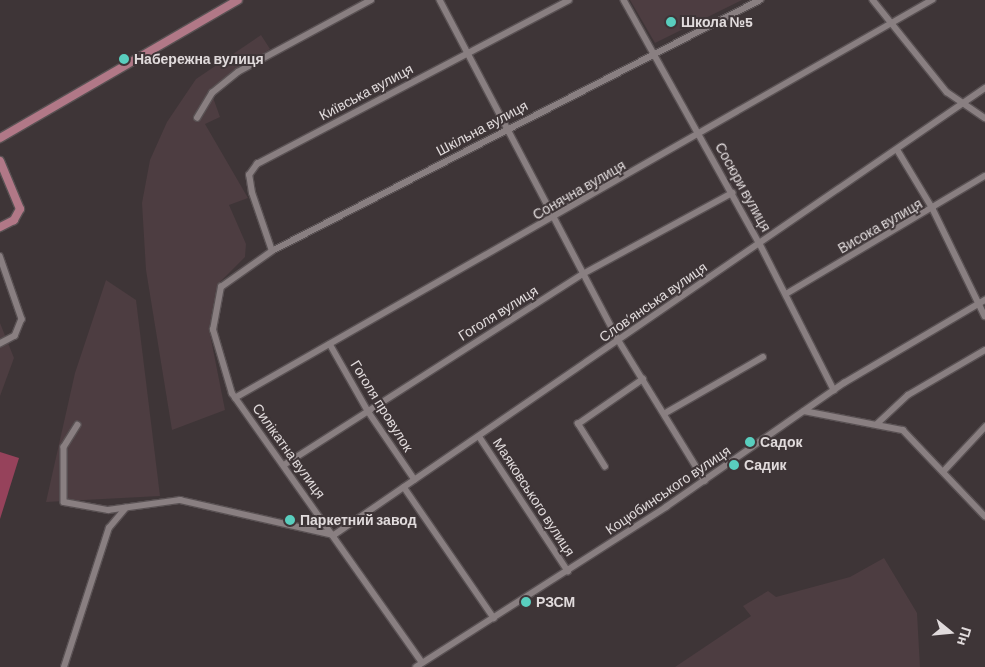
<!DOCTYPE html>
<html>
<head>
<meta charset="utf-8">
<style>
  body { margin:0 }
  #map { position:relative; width:985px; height:667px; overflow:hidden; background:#3e3537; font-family:Barlow,sans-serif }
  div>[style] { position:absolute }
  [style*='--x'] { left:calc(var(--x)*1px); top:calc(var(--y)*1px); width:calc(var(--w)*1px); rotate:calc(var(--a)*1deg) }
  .built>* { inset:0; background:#4d3d41 }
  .green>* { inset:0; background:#96425b }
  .roads { filter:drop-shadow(1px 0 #595153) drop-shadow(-1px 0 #595153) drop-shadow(0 1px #595153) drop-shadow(0 -1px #595153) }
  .minor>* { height:5.5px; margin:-2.75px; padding:0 2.75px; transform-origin:2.75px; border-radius:2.75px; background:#897f81 }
  .major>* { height:8px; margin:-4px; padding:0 4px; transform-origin:4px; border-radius:4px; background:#b17887 }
  .dots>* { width:14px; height:14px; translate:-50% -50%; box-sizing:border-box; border:2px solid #3e3537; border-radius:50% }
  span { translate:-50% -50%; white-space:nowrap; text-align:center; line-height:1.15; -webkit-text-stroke:4px #3e3537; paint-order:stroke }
  .poi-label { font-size:14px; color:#e1dbdc; font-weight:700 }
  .left { translate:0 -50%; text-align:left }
  .street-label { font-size:14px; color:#e1dbdc }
  .north { position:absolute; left:925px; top:607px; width:50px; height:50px; -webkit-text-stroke:4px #3e3537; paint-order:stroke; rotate:107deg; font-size:14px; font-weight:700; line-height:20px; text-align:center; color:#e1dbdc }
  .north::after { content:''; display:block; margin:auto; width:18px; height:22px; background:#e1dbdc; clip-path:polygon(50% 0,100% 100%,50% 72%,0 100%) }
</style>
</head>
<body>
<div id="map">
  <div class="built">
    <div style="clip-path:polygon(630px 0,742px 0,655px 43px)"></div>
    <div style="clip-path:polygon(261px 35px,270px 49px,210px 89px,220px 117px,205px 124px,248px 198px,229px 205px,246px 244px,245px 257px,219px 283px,209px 329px,225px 410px,172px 430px,146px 270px,142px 203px,150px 160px,167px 122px,196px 79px)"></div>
    <div style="clip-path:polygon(106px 280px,136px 300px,160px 496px,46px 502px,75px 373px)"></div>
    <div style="clip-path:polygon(0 323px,14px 358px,0 396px)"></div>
    <div style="clip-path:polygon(884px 558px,917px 613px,920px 667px,675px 667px,751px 616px,743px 606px,768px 591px,776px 597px,850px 577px)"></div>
  </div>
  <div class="green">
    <div style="clip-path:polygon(0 452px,19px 458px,0 519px)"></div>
  </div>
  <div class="roads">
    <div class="minor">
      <div style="--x:440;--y:0;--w:385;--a:62.3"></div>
      <div style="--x:619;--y:341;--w:164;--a:58.4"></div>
      <div style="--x:624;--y:0;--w:279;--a:60.9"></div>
      <div style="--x:760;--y:244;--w:164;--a:63.1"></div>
      <div style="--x:873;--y:0;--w:118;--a:51.2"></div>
      <div style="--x:947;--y:92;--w:46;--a:34.4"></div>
      <div style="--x:197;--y:118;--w:29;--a:-59"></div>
      <div style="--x:212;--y:93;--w:33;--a:-39"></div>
      <div style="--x:238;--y:72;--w:151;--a:-28.4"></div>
      <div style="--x:897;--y:149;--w:70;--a:59"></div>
      <div style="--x:933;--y:209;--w:119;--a:64.1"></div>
      <div style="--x:272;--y:251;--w:61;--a:-109"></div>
      <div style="--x:252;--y:193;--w:18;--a:-99"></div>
      <div style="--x:249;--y:175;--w:14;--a:-54"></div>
      <div style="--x:257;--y:164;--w:352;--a:-27.7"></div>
      <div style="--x:0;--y:256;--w:67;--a:70.8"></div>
      <div style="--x:22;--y:319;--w:18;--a:112"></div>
      <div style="--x:15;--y:336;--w:17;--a:152"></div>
      <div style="--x:786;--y:294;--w:231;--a:-30.7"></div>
      <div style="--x:330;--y:344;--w:77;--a:60.4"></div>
      <div style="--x:368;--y:411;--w:83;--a:55.7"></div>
      <div style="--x:235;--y:398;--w:803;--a:-29.73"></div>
      <div style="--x:804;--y:411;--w:101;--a:10.9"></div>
      <div style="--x:903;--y:430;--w:119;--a:46.4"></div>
      <div style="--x:664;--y:414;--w:114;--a:-29.9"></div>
      <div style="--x:877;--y:424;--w:42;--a:-43.1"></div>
      <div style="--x:908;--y:395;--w:89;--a:-30.3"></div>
      <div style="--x:78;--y:425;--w:26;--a:122"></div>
      <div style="--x:64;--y:447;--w:55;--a:90"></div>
      <div style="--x:64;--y:502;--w:45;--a:10.3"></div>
      <div style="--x:108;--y:510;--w:73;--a:-7.9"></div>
      <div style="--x:180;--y:500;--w:158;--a:12.8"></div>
      <div style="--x:479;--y:436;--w:162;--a:56.6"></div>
      <div style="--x:284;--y:465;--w:355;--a:-32.6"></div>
      <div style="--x:583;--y:274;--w:170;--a:-28.5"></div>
      <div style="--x:605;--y:467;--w:51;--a:-122.1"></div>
      <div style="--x:578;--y:424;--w:79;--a:-34.7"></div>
      <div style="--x:943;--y:472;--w:62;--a:-47"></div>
      <div style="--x:404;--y:487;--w:159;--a:55.5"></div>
      <div style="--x:334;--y:535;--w:790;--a:-34.47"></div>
      <div style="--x:422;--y:663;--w:329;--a:-125.2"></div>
      <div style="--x:232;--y:394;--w:67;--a:-106.5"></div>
      <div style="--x:213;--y:330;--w:44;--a:-79.5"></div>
      <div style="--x:221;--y:287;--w:62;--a:-35.2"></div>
      <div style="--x:272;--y:251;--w:549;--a:-27.22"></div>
      <div style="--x:64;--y:667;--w:146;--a:-72.1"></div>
      <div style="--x:109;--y:528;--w:26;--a:-50"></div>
      <div style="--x:416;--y:667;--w:297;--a:-32.6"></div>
      <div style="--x:666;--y:507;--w:217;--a:-34.9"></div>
      <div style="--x:844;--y:383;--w:164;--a:-30.5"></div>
    </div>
    <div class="major">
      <div style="--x:0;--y:138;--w:275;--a:-30.1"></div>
      <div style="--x:0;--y:161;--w:52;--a:67.4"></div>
      <div style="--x:20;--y:209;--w:13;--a:119"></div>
      <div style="--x:14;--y:220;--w:16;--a:153"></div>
    </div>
  </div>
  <div class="dots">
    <div style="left:671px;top:22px;background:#59cebe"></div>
    <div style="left:124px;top:59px;background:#59cebe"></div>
    <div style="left:750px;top:442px;background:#59cebe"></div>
    <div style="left:734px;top:465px;background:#59cebe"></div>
    <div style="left:290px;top:520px;background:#59cebe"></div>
    <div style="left:526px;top:602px;background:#59cebe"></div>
  </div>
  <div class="poi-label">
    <span class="left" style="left:681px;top:22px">Школа №5</span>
    <span class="left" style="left:134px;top:59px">Набережна вулиця</span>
    <span class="left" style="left:760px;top:442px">Садок</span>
    <span class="left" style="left:744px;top:465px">Садик</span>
    <span class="left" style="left:300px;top:520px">Паркетний завод</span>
    <span class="left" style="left:536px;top:602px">РЗСМ</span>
  </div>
  <div class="street-label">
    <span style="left:366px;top:92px;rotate:-28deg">Київська вулиця</span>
    <span style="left:482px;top:128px;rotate:-28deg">Шкільна вулиця</span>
    <span style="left:743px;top:187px;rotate:61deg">Сосюри вулиця</span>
    <span style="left:579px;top:190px;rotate:-30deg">Сонячна вулиця</span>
    <span style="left:880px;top:226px;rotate:-30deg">Висока вулиця</span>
    <span style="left:653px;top:302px;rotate:-35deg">Слов’янська вулиця</span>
    <span style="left:498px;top:313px;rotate:-32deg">Гоголя вулиця</span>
    <span style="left:382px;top:406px;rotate:58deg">Гоголя провулок</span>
    <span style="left:289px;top:451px;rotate:54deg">Силікатна вулиця</span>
    <span style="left:668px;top:490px;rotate:-34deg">Коцюбинського вулиця</span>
    <span style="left:534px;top:497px;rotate:57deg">Маяковського вулиця</span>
  </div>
  <div class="north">Пн</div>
</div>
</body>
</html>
